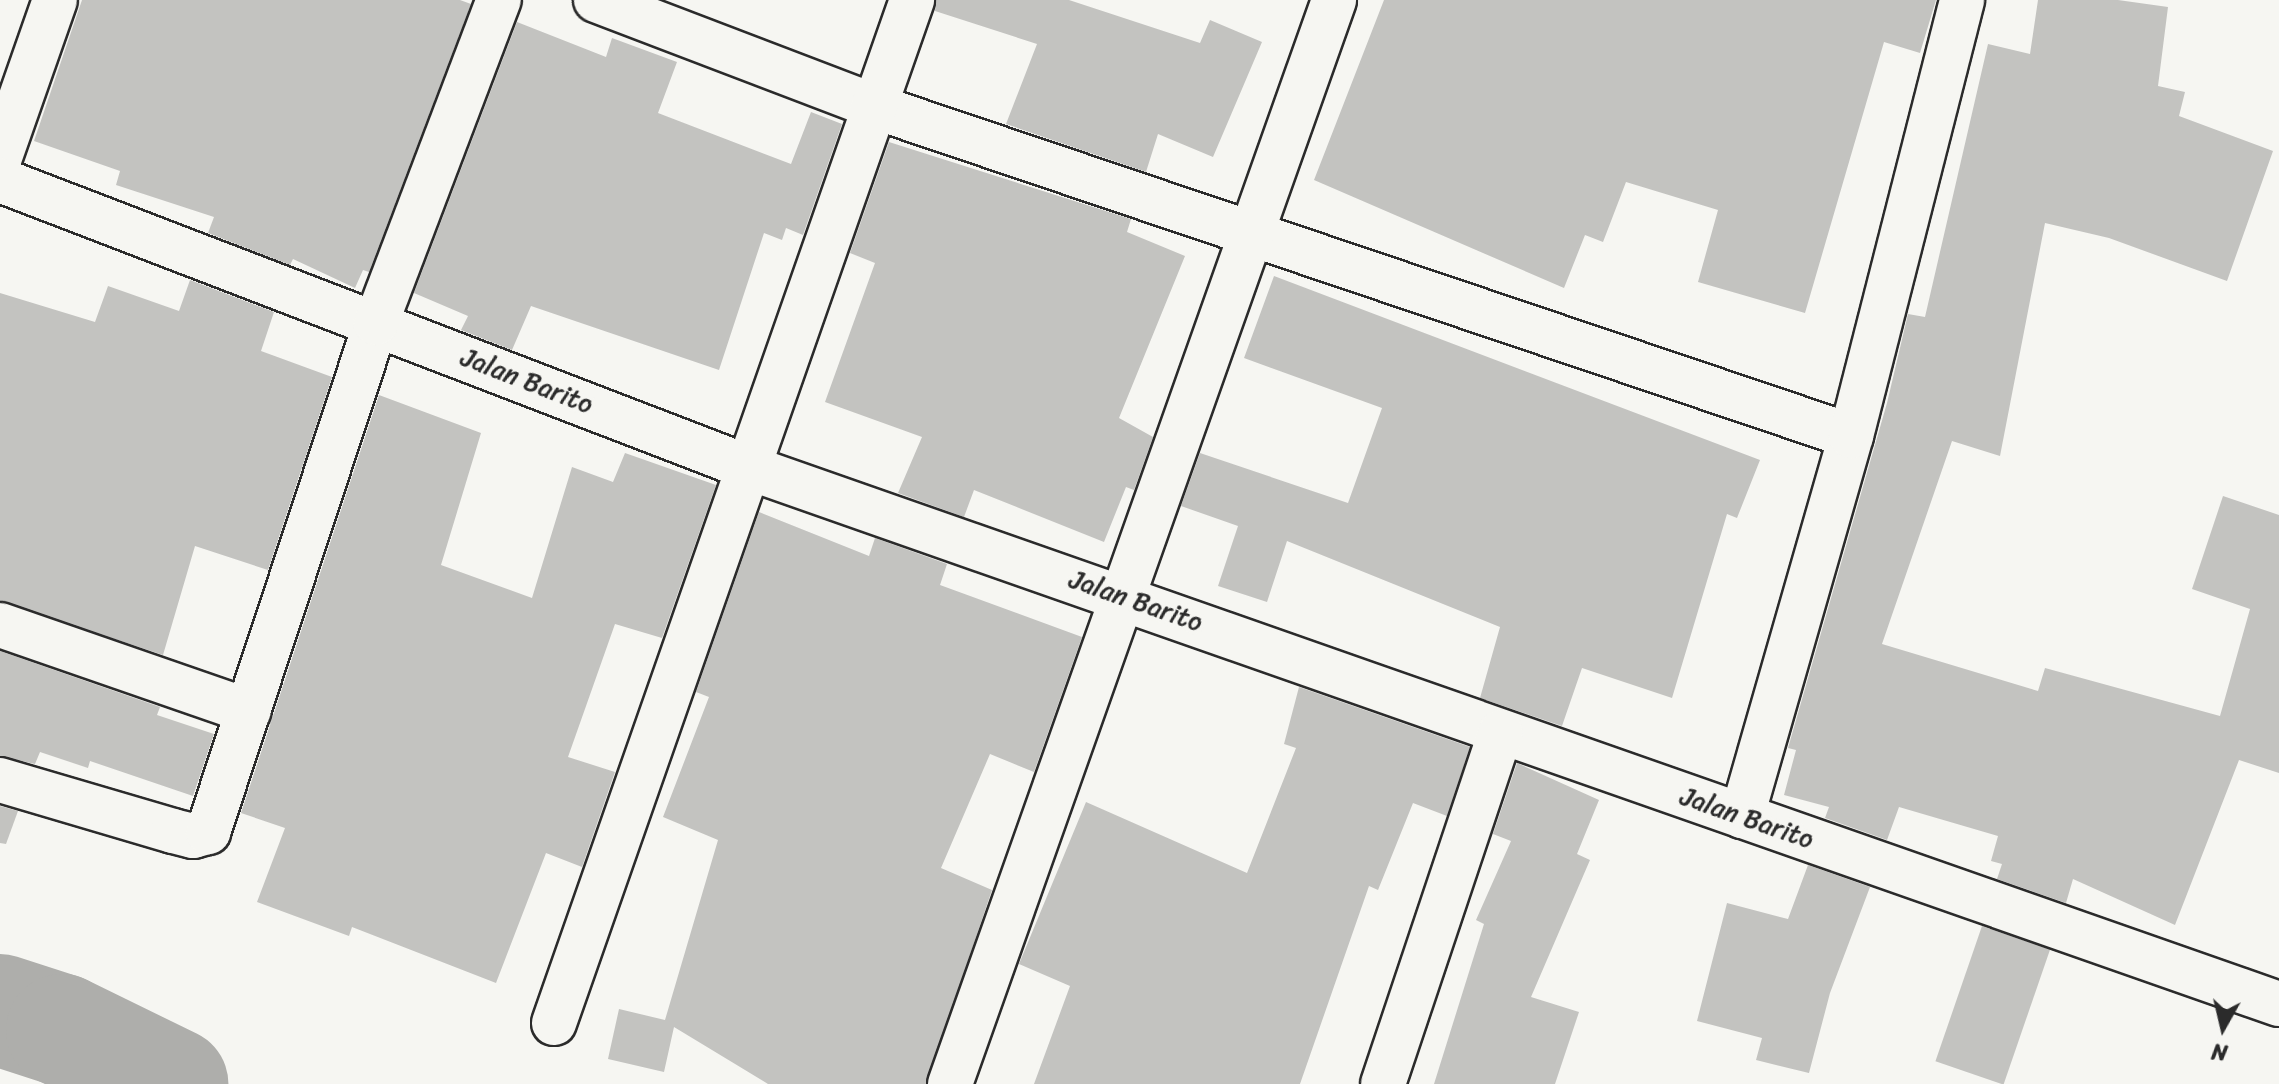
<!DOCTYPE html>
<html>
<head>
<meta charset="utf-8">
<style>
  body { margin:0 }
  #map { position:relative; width:2279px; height:1084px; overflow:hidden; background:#f6f6f2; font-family:Sriracha,sans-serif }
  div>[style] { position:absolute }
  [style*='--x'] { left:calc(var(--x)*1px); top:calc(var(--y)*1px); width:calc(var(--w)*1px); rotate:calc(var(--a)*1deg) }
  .river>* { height:112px; margin:-56px; padding:0 56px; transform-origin:56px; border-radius:56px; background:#aeaeab }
  .building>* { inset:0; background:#c3c3c0; transform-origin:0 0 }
  .roads { filter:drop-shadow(2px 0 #2b2b2b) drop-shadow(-2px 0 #2b2b2b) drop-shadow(0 2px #2b2b2b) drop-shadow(0 -2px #2b2b2b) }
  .minor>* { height:44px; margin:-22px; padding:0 22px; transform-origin:22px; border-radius:22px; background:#f6f6f2 }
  span { translate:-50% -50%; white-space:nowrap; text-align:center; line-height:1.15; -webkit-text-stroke:8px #f6f6f2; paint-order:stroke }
  .street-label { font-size:26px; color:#2b2b2b }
  .north { position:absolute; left:2183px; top:988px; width:80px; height:80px; -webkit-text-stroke:6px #f6f6f2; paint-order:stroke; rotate:188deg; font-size:22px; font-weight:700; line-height:32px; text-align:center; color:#2b2b2b }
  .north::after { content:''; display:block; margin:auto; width:28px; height:36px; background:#2b2b2b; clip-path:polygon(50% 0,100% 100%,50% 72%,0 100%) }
</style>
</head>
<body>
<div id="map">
  <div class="river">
    <div style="--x:0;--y:1010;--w:65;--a:17.9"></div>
    <div style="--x:62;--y:1030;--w:123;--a:26.1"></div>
  </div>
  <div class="building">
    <div style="clip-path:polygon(82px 0,460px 0,471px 4px,369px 272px,363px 270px,355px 288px,293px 259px,290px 265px,208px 233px,214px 217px,116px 185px,120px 171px,34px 141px)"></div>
    <div style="clip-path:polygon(936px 0,1069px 0,1200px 43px,1210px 20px,1262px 42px,1213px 157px,1158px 134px,1146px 172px,1006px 124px,1037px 44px,935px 11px)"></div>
    <div style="clip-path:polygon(1384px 0,1936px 0,1920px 53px,1884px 42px,1805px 313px,1698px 282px,1718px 210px,1626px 182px,1603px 242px,1585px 235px,1564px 288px,1314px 180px)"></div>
    <div style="clip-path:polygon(2038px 0,2118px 0,2168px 7px,2158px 86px,2185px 92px,2179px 116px,2273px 151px,2227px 281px,2109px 238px,2045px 223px,2000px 456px,1952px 441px,1882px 644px,2038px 691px,2045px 668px,2220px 716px,2250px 609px,2192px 589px,2223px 496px,2279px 515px,2279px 773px,2239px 760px,2175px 925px,2073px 879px,2066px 903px,1997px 879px,2002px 864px,1991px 861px,1998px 836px,1899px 807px,1887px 840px,1825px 818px,1829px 807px,1784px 795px,1796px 750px,1788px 748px,1887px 403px,1908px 314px,1925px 317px,1988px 44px,2030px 54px)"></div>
    <div style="clip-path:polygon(517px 22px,606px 57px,612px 38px,677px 62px,658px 113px,791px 164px,811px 112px,842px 124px,803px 235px,786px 228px,782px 240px,764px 233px,719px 370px,531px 306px,512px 350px,461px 330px,468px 316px,414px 293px)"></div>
    <div style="clip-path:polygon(889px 142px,1131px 219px,1127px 232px,1185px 256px,1119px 418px,1153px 437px,1134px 490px,1126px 487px,1104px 542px,974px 490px,964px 517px,898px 493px,922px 437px,825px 402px,875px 263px,850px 253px)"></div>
    <div style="clip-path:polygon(1274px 276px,1760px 460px,1737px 518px,1727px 514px,1672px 698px,1582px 668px,1562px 726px,1480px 698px,1500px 627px,1287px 541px,1267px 602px,1218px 586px,1238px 526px,1181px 506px,1200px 453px,1348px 503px,1382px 408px,1244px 358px)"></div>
    <div style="clip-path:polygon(190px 280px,274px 312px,261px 351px,332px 377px,268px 570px,195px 546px,163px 655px,0 601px,0 293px,95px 322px,108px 286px,179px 311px)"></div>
    <div style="clip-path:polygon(379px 395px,481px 433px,441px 565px,532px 598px,572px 467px,613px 482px,625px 453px,716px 485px,662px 638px,615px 624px,568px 757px,615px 772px,582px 867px,546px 853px,496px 983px,352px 927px,349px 936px,257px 902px,285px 828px,241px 813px)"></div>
    <div style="clip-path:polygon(759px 512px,869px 556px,875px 538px,947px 564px,940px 585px,1082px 637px,1034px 772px,990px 754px,941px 868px,992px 890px,926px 1084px,768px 1084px,674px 1027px,664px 1072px,608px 1059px,619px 1009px,665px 1020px,718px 840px,663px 817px,709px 697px,696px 692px)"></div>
    <div style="clip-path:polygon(0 651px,160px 707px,157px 715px,214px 734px,193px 796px,90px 761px,88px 768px,40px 752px,35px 764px,0 756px)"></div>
    <div style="clip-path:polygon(1299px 687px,1470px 747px,1447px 816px,1413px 803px,1378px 890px,1369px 886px,1300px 1084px,1034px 1084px,1070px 986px,1019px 964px,1086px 802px,1247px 873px,1296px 748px,1284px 744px)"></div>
    <div style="clip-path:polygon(1517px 763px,1599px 800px,1577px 854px,1590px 860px,1531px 997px,1579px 1012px,1555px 1084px,1434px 1084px,1484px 924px,1476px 920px,1511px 841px,1493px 834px)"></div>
    <div style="clip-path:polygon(0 806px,18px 811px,6px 844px,0 843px)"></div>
    <div style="clip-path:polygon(1808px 865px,1870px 887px,1830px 993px,1809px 1073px,1756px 1060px,1762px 1038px,1697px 1021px,1727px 903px,1788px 919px)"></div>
    <div style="left:1982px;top:926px;width:72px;height:143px;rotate:19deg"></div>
  </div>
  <div class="roads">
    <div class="minor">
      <div style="--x:596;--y:0;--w:297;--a:20.9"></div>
      <div style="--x:873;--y:106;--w:1032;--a:18.65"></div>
      <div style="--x:0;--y:157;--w:166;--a:-70.7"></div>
      <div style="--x:0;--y:180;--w:803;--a:21.01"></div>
      <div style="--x:750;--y:468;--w:1620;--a:19.32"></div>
      <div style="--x:0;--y:625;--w:263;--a:19.1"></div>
      <div style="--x:0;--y:780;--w:180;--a:16.4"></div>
      <div style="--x:173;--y:831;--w:21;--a:14"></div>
      <div style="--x:193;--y:836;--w:16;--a:-15"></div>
      <div style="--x:208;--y:832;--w:536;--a:-71.73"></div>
      <div style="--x:376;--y:323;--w:346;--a:-69.2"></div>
      <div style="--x:1742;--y:816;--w:395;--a:-74"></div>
      <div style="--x:1851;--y:436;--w:450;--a:-75.7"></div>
      <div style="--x:554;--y:1023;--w:1084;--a:-70.71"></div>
      <div style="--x:950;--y:1084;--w:1150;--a:-70.49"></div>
      <div style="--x:1383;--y:1084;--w:371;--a:-71.5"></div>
    </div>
  </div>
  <div class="street-label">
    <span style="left:527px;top:381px;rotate:21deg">Jalan Barito</span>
    <span style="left:1136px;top:601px;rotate:19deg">Jalan Barito</span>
    <span style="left:1747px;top:818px;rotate:19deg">Jalan Barito</span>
  </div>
  <div class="north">N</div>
</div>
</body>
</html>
